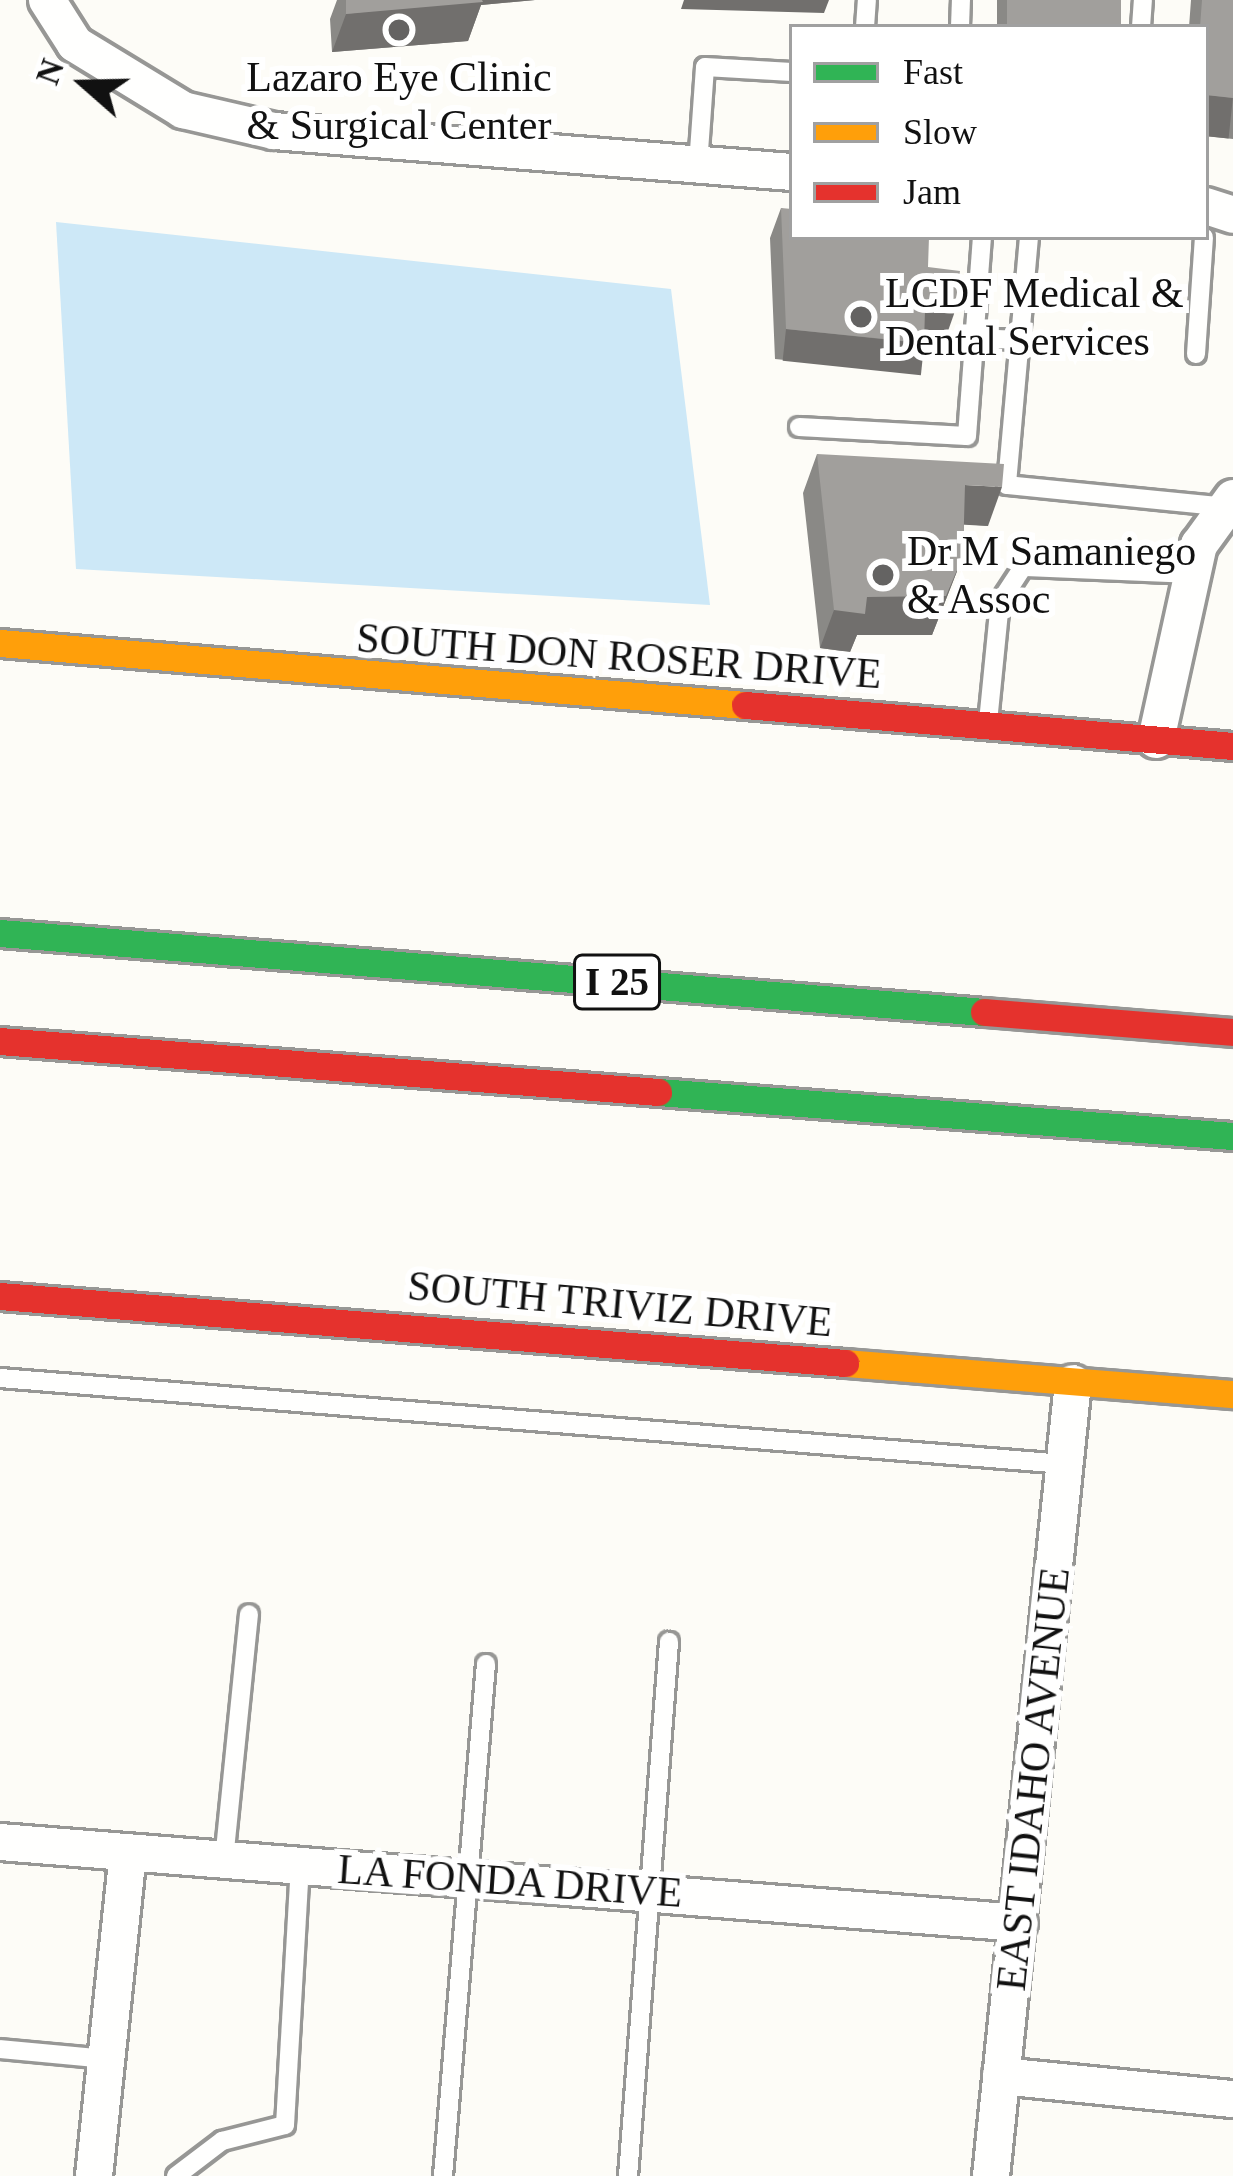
<!DOCTYPE html>
<html>
<head>
<meta charset="utf-8">
<style>
  body { margin:0 }
  #map { position:relative; width:1233px; height:2176px; overflow:hidden; background:#fdfcf7; font-family:"Times New Roman",serif }
  div>[style] { position:absolute }
  [style*='--x'] { left:calc(var(--x)*1px); top:calc(var(--y)*1px); width:calc(var(--w)*1px); rotate:calc(var(--a)*1deg) }
  .water>* { inset:0; background:#cde8f7 }
  .roads { filter:drop-shadow(3px 0 #979795) drop-shadow(-3px 0 #979795) drop-shadow(0 3px #979795) drop-shadow(0 -3px #979795) }
  .lane>* { height:18px; margin:-9px; padding:0 9px; transform-origin:9px; border-radius:9px; background:#fffffe }
  .street>* { height:36px; margin:-18px; padding:0 18px; transform-origin:18px; border-radius:18px; background:#fffffe }
  .fast>* { height:27px; margin:-13.5px; padding:0 13.5px; transform-origin:13.5px; border-radius:13.5px; background:#30b455 }
  .slow>* { height:27px; margin:-13.5px; padding:0 13.5px; transform-origin:13.5px; border-radius:13.5px; background:#ff9f0a }
  .jam>* { height:27px; margin:-13.5px; padding:0 13.5px; transform-origin:13.5px; border-radius:13.5px; background:#e5322d }
  .wall>* { inset:0; background:#8a8986; transform-origin:0 0 }
  .shaded-wall>* { inset:0; background:#716f6d; transform-origin:0 0 }
  .building>* { inset:0; background:#a19f9c; transform-origin:0 0 }
  .dots>* { width:33px; height:33px; translate:-50% -50%; box-sizing:border-box; border:6px solid #fff; border-radius:50% }
  span { translate:-50% -50%; white-space:nowrap; text-align:center; line-height:1.15; -webkit-text-stroke:12px #fff; paint-order:stroke }
  .shield-label span { padding:3px 9px; background:#fff; border:3px solid; border-radius:9px; -webkit-text-stroke-width:0 }
  .shield-label { font-size:39px; color:#111; font-weight:700 }
  .poi-label { font-size:42px; color:#111 }
  .left { translate:0 -50%; text-align:left }
  .street-label { font-size:42px; color:#111 }
  .legend { position:absolute; left:789px; top:24px; width:420px; height:216px; box-sizing:border-box; background:#fff; border:3px solid #a0a0a0; margin:0; padding:15px 21px; list-style:none; font-size:36px; color:#111 }
  .legend li { display:flex; align-items:center; gap:24px; height:60px }
  .legend b { width:60px; border:3px solid #a0a0a0 }
  .north { position:absolute; left:24px; top:24px; width:120px; height:120px; -webkit-text-stroke:9px #fff; paint-order:stroke; rotate:290deg; font-size:33px; font-weight:700; line-height:48px; text-align:center; color:#111 }
  .north::after { content:''; display:block; margin:auto; width:42px; height:54px; background:#111; clip-path:polygon(50% 0,100% 100%,50% 72%,0 100%) }
</style>
</head>
<body>
<div id="map">
  <div class="water">
    <div style="clip-path:polygon(56px 222px,671px 289px,710px 605px,76px 569px)"></div>
  </div>
  <div class="roads">
    <div class="lane">
      <div style="--x:865;--y:27;--w:27;--a:-86"></div>
      <div style="--x:960;--y:27;--w:27;--a:-88"></div>
      <div style="--x:1141;--y:27;--w:27;--a:-86"></div>
      <div style="--x:698;--y:165;--w:98;--a:-85.9"></div>
      <div style="--x:705;--y:67;--w:87;--a:3.3"></div>
      <div style="--x:1029;--y:237;--w:249;--a:95.1"></div>
      <div style="--x:1007;--y:485;--w:220;--a:5.7"></div>
      <div style="--x:974;--y:338;--w:46;--a:2.5"></div>
      <div style="--x:1196;--y:354;--w:117;--a:-86.1"></div>
      <div style="--x:799;--y:427;--w:168;--a:3.1"></div>
      <div style="--x:967;--y:436;--w:200;--a:-85.7"></div>
      <div style="--x:988;--y:722;--w:121;--a:-84.3"></div>
      <div style="--x:1000;--y:602;--w:42;--a:-56.7"></div>
      <div style="--x:1023;--y:567;--w:167;--a:2.4"></div>
      <div style="--x:0;--y:1378;--w:1068;--a:4.62"></div>
      <div style="--x:224;--y:1860;--w:247;--a:-84.2"></div>
      <div style="--x:0;--y:2049;--w:106;--a:5.4"></div>
      <div style="--x:176;--y:2176;--w:58;--a:-37.3"></div>
      <div style="--x:222;--y:2141;--w:65;--a:-14.3"></div>
      <div style="--x:285;--y:2125;--w:260;--a:-86.7"></div>
      <div style="--x:443;--y:2176;--w:514;--a:-85.2"></div>
      <div style="--x:628;--y:2176;--w:536;--a:-85.61"></div>
    </div>
    <div class="street">
      <div style="--x:47;--y:0;--w:52;--a:57.5"></div>
      <div style="--x:75;--y:44;--w:127;--a:31.4"></div>
      <div style="--x:183;--y:110;--w:93;--a:13"></div>
      <div style="--x:274;--y:131;--w:520;--a:4.53"></div>
      <div style="--x:1206;--y:206;--w:28;--a:18"></div>
      <div style="--x:1156;--y:740;--w:200;--a:-77.6"></div>
      <div style="--x:1199;--y:545;--w:58;--a:-54.1"></div>
      <div style="--x:0;--y:1842;--w:1022;--a:4.54"></div>
      <div style="--x:1001;--y:2076;--w:233;--a:5.7"></div>
      <div style="--x:94;--y:2176;--w:325;--a:-84"></div>
      <div style="--x:991;--y:2176;--w:797;--a:-84.1"></div>
    </div>
    <div class="fast">
      <div style="--x:0;--y:933;--w:987;--a:4.59"></div>
      <div style="--x:658;--y:1092;--w:577;--a:4.38"></div>
    </div>
    <div class="slow">
      <div style="--x:0;--y:643;--w:748;--a:4.76"></div>
      <div style="--x:845;--y:1363;--w:389;--a:4.6"></div>
    </div>
    <div class="jam">
      <div style="--x:745;--y:705;--w:490;--a:4.8"></div>
      <div style="--x:984;--y:1012;--w:250;--a:4.6"></div>
      <div style="--x:0;--y:1041;--w:660;--a:4.43"></div>
      <div style="--x:0;--y:1296;--w:848;--a:4.53"></div>
    </div>
  </div>
  <div class="wall">
    <div style="clip-path:polygon(337px 0,535px 0,481px 5px,468px 41px,332px 52px,330px 19px)"></div>
    <div style="left:997px;top:0;width:124px;height:27px"></div>
    <div style="clip-path:polygon(1191px 0,1233px 0,1233px 139px,1206px 136px,1206px 27px,1189px 27px)"></div>
    <div style="clip-path:polygon(781px 208px,928px 267px,943px 345px,924px 343px,913px 373px,775px 359px,770px 238px)"></div>
    <div style="clip-path:polygon(817px 454px,988px 526px,964px 524px,963px 556px,932px 635px,857px 635px,850px 652px,820px 648px,803px 493px)"></div>
  </div>
  <div class="shaded-wall">
    <div style="clip-path:polygon(468px 0,535px 0,481px 5px,468px 41px,332px 52px,346px 14px)"></div>
    <div style="clip-path:polygon(684px 0,829px 0,824px 13px,681px 9px)"></div>
    <div style="left:1206px;top:95px;width:27px;height:41px;rotate:6deg"></div>
    <div style="clip-path:polygon(925px 311px,954px 314px,943px 345px,914px 341px)"></div>
    <div style="left:786px;top:329px;width:139px;height:32px;rotate:6deg"></div>
    <div style="clip-path:polygon(965px 485px,1002px 487px,988px 526px,951px 524px)"></div>
    <div style="clip-path:polygon(963px 556px,932px 635px,857px 635px,850px 652px,820px 648px,834px 610px)"></div>
  </div>
  <div class="building">
    <div style="clip-path:polygon(346px 0,482px 0,483px 2px,346px 14px)"></div>
    <div style="left:1007px;top:0;width:114px;height:27px"></div>
    <div style="clip-path:polygon(1202px 0,1233px 0,1233px 98px,1206px 95px,1206px 27px,1200px 27px)"></div>
    <div style="clip-path:polygon(781px 208px,792px 209px,792px 237px,929px 237px,928px 267px,960px 271px,954px 314px,925px 311px,924px 343px,786px 329px)"></div>
    <div style="clip-path:polygon(817px 454px,1004px 464px,1002px 487px,965px 485px,963px 556px,946px 596px,867px 597px,865px 614px,834px 610px)"></div>
  </div>
  <div class="dots">
    <div style="left:399px;top:30px;background:#646362"></div>
    <div style="left:861px;top:317px;background:#646362"></div>
    <div style="left:883px;top:575px;background:#646362"></div>
  </div>
  <div class="shield-label">
    <span style="left:617px;top:982px">I 25</span>
  </div>
  <div class="poi-label">
    <span style="left:399px;top:101px">Lazaro Eye Clinic<br>&amp; Surgical Center</span>
    <span class="left" style="left:885px;top:317px">LCDF Medical &amp;<br>Dental Services</span>
    <span class="left" style="left:907px;top:575px">Dr M Samaniego<br>&amp; Assoc</span>
  </div>
  <div class="street-label">
    <span style="left:619px;top:656px;rotate:4deg">SOUTH DON ROSER DRIVE</span>
    <span style="left:620px;top:1304px;rotate:5deg">SOUTH TRIVIZ DRIVE</span>
    <span style="left:1033px;top:1779px;rotate:-84deg">EAST IDAHO AVENUE</span>
    <span style="left:510px;top:1881px;rotate:4deg">LA FONDA DRIVE</span>
  </div>
  <ul class="legend">
  <li><b style="height:15px;background:#30b455"></b>Fast</li>
  <li><b style="height:15px;background:#ff9f0a"></b>Slow</li>
  <li><b style="height:15px;background:#e5322d"></b>Jam</li>
  </ul>
  <div class="north">N</div>
</div>
</body>
</html>
